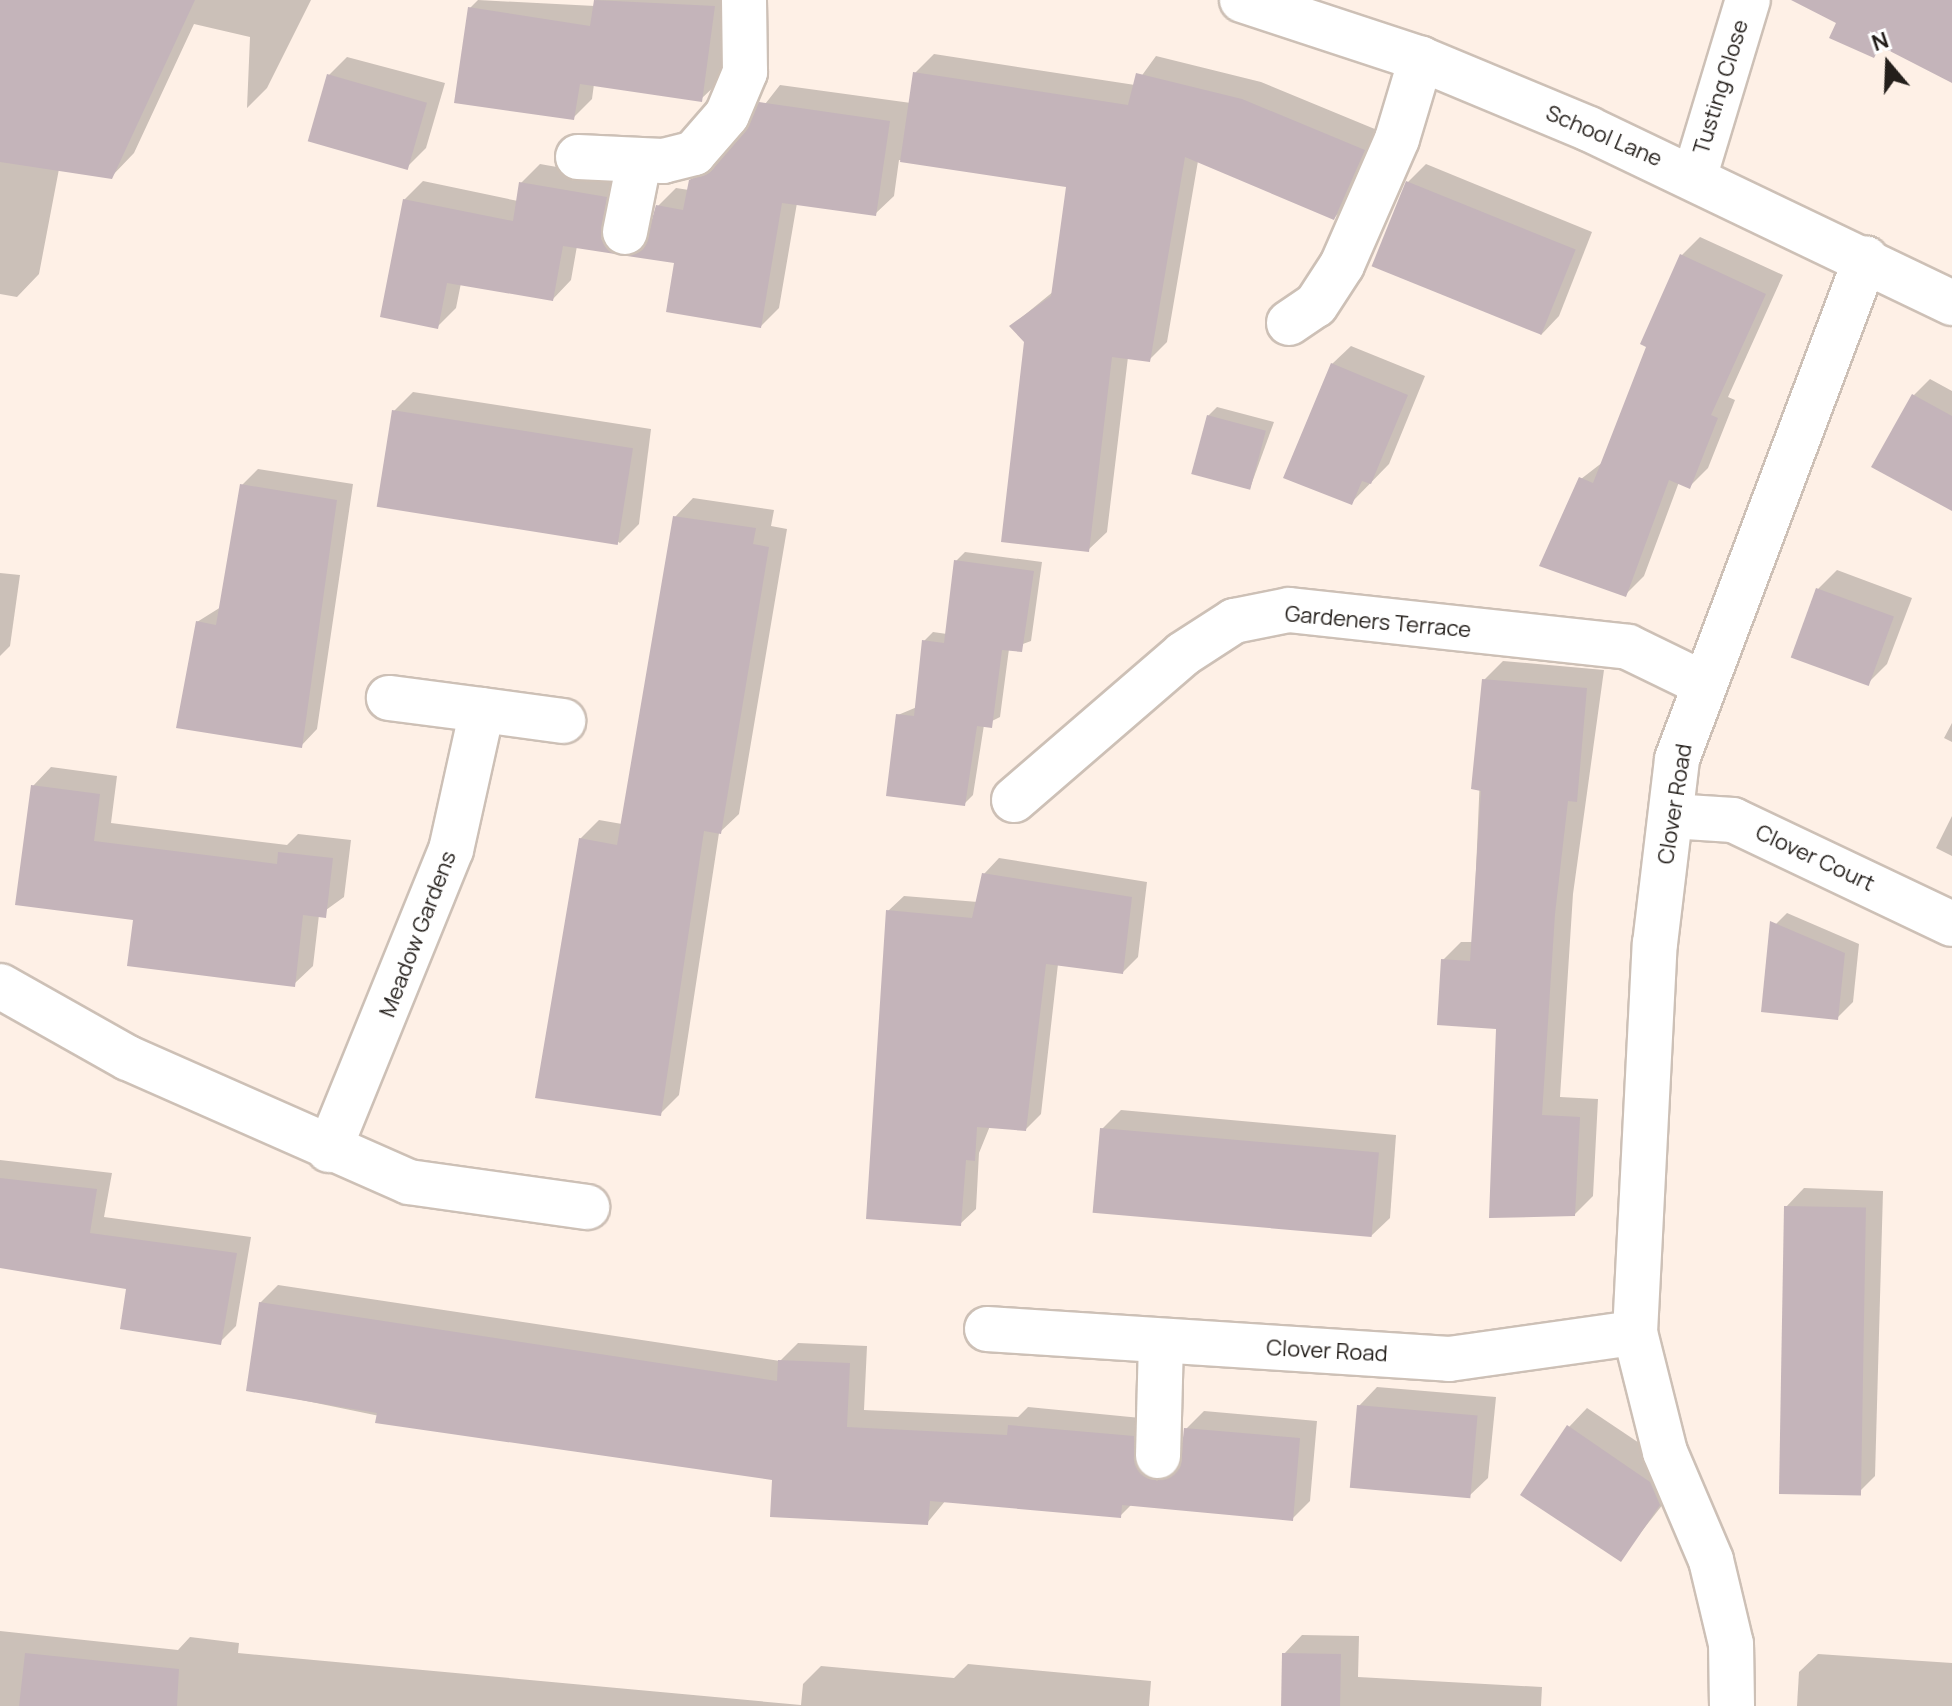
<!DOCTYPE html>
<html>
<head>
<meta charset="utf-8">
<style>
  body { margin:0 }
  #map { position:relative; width:1952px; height:1706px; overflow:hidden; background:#fef0e6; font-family:Manrope,sans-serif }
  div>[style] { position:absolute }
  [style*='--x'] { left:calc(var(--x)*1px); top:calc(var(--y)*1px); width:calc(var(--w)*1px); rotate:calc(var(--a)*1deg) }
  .shadow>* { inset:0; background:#0003 }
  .building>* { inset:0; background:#c4b4ba; transform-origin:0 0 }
  .roads { filter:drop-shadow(2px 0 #cdc0b6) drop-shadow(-2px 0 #cdc0b6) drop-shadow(0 2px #cdc0b6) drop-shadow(0 -2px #cdc0b6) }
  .minor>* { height:44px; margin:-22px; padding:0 22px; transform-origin:22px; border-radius:22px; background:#fff }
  span { translate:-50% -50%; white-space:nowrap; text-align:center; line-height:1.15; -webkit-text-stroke:7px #fff; paint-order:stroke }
  .street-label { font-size:22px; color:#241f1b }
  .north { position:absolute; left:1848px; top:24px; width:80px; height:80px; -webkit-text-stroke:6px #fff; paint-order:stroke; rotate:341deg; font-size:22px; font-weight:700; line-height:32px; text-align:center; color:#241f1b }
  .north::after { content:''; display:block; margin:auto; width:28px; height:36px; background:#241f1b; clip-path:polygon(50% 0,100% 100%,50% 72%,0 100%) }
</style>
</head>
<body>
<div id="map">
  <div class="shadow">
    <div style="clip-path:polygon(0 0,311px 0,267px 88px,247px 108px,250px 37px,194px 24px,134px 153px,111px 177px,59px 169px,39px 274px,17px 297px,0 294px)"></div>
    <div style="clip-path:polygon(478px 0,595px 6px,596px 0,731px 0,720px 81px,701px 99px,594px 84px,592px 99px,573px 118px,470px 8px)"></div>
    <div style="clip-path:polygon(934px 54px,1135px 85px,1156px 56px,1261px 82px,1382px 132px,1352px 200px,1334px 218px,1198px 161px,1167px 342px,1149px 360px,1128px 357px,1107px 532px,1088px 550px,1026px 341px,1011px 326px,1054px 291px,1069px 185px,899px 160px,894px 196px,875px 214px,797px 203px,779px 308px,761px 326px,676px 262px,632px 255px,649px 238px,658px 206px,676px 188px,689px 190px,710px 162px,725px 155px,780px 85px,911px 103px,915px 73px)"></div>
    <div style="clip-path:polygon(347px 57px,445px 83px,426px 148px,408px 166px,329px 75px)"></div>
    <div style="clip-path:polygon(540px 164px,624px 179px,632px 235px,615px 252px,577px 246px,571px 280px,553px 299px,461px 283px,456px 308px,437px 327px,404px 200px,423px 181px,518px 201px,521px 183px)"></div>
    <div style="clip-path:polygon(1426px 164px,1592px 232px,1559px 316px,1541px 335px,1408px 182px)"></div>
    <div style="clip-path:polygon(1700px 237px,1783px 275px,1728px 397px,1735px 400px,1708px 468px,1690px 486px,1679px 482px,1644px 576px,1625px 595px,1581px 479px,1603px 462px,1682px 255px)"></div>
    <div style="clip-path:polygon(1351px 346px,1425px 376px,1389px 464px,1351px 503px,1332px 364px)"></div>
    <div style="clip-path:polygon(1930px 379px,1952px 391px,1952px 509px,1914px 395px)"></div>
    <div style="clip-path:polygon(413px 392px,651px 429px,639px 524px,620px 543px,394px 411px)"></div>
    <div style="clip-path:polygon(1217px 407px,1274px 422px,1250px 488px,1208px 416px)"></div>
    <div style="clip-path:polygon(258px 469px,353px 484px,317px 729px,301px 746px,197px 622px,221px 607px,242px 485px)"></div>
    <div style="clip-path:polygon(693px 498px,774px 510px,771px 526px,787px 529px,739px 814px,719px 833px,679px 1095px,660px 1114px,580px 839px,599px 820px,622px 824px,675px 517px)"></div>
    <div style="clip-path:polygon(965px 552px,1042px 562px,1031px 641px,1009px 649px,1000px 717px,984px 725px,973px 795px,964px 804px,898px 715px,917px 707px,924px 641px,933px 632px,947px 634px,956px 561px)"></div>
    <div style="clip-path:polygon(1837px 570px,1912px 598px,1887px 664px,1868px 683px,1793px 656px,1818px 589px)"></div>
    <div style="clip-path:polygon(0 573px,20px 575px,10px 646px,0 656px)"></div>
    <div style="clip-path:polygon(1503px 661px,1604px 670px,1573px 894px,1560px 1097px,1598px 1099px,1593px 1196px,1575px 1214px,1499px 1027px,1443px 960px,1461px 942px,1473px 942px,1484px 680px)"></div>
    <div style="clip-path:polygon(1952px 723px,1952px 742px,1944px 738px)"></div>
    <div style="clip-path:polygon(51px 767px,117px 776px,111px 823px,287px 845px,298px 834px,351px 840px,344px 897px,319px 915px,313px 966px,294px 984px,135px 918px,33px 786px)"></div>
    <div style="clip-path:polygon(1952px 816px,1952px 856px,1936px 848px)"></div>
    <div style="clip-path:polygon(999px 858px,1147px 882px,1138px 957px,1123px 972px,1058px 964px,1041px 1114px,1026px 1129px,990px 1126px,979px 1153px,976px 1209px,960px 1224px,888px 911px,904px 896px,978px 902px,984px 874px)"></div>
    <div style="clip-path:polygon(1787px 913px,1859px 944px,1853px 1002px,1837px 1018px,1772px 928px)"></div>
    <div style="clip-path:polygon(1121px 1110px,1396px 1135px,1390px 1218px,1371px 1236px,1102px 1129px)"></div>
    <div style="clip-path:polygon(0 1160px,112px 1173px,104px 1217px,251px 1237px,236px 1326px,220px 1342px,128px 1288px,0 1263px)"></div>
    <div style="clip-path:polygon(1804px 1188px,1883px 1191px,1875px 1476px,1856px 1495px,1786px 1207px)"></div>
    <div style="clip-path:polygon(278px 1285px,780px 1361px,798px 1343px,867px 1346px,864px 1410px,1018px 1417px,1028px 1407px,1151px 1419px,1176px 1464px,1186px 1429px,1204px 1411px,1317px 1421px,1310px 1501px,1292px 1519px,1132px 1504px,1120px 1516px,946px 1500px,927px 1523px,774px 1478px,438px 1428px,248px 1389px,260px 1303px)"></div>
    <div style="clip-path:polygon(1377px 1387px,1496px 1397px,1488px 1478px,1469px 1496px,1359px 1406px)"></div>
    <div style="clip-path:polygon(1587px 1408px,1669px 1463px,1678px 1485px,1620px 1559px,1569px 1427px)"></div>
    <div style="clip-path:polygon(0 1631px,178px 1650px,190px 1637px,239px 1643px,238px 1653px,801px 1705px,803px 1684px,821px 1666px,954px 1678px,968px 1664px,1151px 1681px,1149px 1706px,0 1706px)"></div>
    <div style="clip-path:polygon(1302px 1635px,1359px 1636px,1358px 1677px,1542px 1687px,1541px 1706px,1283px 1706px,1284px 1654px)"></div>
    <div style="clip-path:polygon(1818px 1654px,1952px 1663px,1952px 1706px,1797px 1706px,1799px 1672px)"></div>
  </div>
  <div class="building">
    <div style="clip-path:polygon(0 0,195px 0,112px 179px,0 162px)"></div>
    <div style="clip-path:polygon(594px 0,715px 6px,702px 102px,580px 84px,574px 120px,454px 103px,468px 7px,590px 26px)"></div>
    <div style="clip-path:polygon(1791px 0,1952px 0,1952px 83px,1880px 46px,1874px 58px,1829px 38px,1836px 23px)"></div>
    <div style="clip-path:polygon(913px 72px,1128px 105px,1136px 73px,1242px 99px,1365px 150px,1334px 220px,1185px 157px,1150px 362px,1112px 357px,1089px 552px,1001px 542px,1024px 342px,1009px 326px,1051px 296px,1066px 187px,900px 162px)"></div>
    <div style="left:327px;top:74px;width:104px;height:70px;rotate:16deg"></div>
    <div style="clip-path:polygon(759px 102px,890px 121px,876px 216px,782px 203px,761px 328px,666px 312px,674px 263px,627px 256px,644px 248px,656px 205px,683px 210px,689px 180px,713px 169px)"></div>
    <div style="left:1406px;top:181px;width:183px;height:92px;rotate:22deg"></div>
    <div style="clip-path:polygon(519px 182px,607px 197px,601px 239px,615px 254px,563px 246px,553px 301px,447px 283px,438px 329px,380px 317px,403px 199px,513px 221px)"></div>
    <div style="clip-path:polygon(1680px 254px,1766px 294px,1711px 415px,1718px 418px,1690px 489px,1669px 480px,1626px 597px,1539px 566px,1579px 477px,1593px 483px,1646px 347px,1640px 344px)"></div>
    <div style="clip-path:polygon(1331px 363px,1408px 395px,1371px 484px,1362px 481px,1352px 505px,1283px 478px)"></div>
    <div style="clip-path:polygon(1912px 394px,1952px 416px,1952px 511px,1871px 467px)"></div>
    <div style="left:392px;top:410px;width:244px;height:98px;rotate:9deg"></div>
    <div style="left:1207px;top:415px;width:61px;height:61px;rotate:15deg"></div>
    <div style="clip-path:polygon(240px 484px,337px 500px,302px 748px,176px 728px,196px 621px,216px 625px)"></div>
    <div style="clip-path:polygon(673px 516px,756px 528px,753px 544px,769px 547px,721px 834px,704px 831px,661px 1116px,535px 1098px,579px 838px,617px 845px)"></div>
    <div style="clip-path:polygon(954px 560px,1034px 571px,1022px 652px,1002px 650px,992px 728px,977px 726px,965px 806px,886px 796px,896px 714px,914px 716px,922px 640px,944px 643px)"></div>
    <div style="left:1816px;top:588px;width:83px;height:74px;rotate:20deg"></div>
    <div style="clip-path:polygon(1482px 679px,1587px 688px,1577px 802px,1568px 801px,1555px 914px,1542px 1115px,1580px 1117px,1575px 1216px,1489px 1218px,1496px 1029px,1437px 1025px,1441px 959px,1470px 961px,1481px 791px,1471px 789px)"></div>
    <div style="clip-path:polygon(31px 785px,100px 794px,94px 841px,277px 864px,278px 852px,333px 858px,326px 918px,303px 915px,295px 987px,127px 966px,133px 920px,15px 905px)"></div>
    <div style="clip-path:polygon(982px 873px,1132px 897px,1123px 974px,1046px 964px,1026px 1131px,977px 1127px,975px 1161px,966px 1160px,961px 1226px,866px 1219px,886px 910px,972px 918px)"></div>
    <div style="clip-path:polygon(1770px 921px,1845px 953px,1838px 1020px,1761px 1012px)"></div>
    <div style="left:1100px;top:1128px;width:280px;height:85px;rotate:5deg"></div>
    <div style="clip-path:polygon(0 1178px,97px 1189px,90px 1233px,237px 1253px,221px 1345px,120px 1329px,126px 1289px,0 1268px)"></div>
    <div style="left:1784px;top:1206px;width:82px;height:288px;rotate:1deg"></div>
    <div style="clip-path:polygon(259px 1302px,777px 1381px,778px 1360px,850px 1363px,847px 1427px,1007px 1435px,1008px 1425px,1134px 1436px,1136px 1467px,1157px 1481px,1180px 1468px,1184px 1428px,1300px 1438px,1293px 1521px,1122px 1505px,1121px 1518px,930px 1501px,928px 1525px,770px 1517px,772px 1480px,375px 1423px,377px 1413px,246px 1391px)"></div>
    <div style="left:1357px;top:1405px;width:121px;height:83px;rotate:5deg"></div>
    <div style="clip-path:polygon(1567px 1425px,1650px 1482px,1660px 1505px,1621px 1562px,1520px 1495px)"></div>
    <div style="clip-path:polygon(25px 1653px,179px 1669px,177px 1706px,19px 1706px)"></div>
    <div style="left:1282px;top:1653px;width:59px;height:53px;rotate:1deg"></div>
  </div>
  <div class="roads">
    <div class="minor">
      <div style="--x:1242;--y:0;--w:188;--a:18.2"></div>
      <div style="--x:1421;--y:59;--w:182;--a:22.6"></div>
      <div style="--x:1589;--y:129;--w:403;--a:25.6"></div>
      <div style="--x:578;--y:157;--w:85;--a:2.7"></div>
      <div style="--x:663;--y:161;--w:32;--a:-14"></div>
      <div style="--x:694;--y:153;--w:50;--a:-49"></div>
      <div style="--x:727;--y:115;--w:47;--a:-67.3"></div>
      <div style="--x:745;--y:72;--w:72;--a:-90.8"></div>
      <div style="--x:1695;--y:175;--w:183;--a:-73.2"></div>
      <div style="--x:625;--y:232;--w:71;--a:-78.7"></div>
      <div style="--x:1289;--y:323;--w:32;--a:-34"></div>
      <div style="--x:1316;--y:305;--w:48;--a:-57"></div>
      <div style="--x:1342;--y:265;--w:137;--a:-66.4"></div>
      <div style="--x:1397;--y:139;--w:84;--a:-73.3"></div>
      <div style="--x:482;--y:710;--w:82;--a:7.7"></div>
      <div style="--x:1014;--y:800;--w:223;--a:-40.8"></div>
      <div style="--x:1183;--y:654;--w:61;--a:-32.9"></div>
      <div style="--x:1234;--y:621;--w:56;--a:-11.3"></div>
      <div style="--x:1289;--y:610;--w:341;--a:6.2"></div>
      <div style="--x:1628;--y:647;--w:82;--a:25.9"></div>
      <div style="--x:1671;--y:816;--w:62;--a:3.7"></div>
      <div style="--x:1733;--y:820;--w:242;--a:25.4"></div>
      <div style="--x:0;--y:986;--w:147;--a:29.4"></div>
      <div style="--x:128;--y:1058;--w:307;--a:23.8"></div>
      <div style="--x:409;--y:1182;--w:180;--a:8"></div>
      <div style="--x:329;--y:1150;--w:324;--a:-67.9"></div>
      <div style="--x:451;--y:850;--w:143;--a:-77.5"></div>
      <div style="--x:482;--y:710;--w:94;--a:-172.6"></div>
      <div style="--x:987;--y:1329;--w:463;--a:3.7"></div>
      <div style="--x:1449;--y:1359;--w:188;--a:-8"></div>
      <div style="--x:1158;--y:1456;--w:114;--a:-88.5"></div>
      <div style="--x:1732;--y:1706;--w:62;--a:-90.9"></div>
      <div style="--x:1731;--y:1644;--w:86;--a:-103.4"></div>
      <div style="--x:1711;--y:1560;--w:117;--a:-113.1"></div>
      <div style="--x:1665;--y:1452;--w:123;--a:-104.1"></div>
      <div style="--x:1635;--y:1333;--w:390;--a:-87.1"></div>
      <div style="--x:1655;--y:944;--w:186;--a:-83.2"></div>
      <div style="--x:1677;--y:759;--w:535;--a:-69.33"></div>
    </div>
  </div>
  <div class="street-label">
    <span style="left:1721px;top:87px;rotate:-73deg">Tusting Close</span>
    <span style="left:1604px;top:136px;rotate:23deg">School Lane</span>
    <span style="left:1378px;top:622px;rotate:5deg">Gardeners Terrace</span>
    <span style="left:1675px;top:804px;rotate:-81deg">Clover Road</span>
    <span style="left:1815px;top:858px;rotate:25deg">Clover Court</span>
    <span style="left:418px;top:934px;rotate:-69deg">Meadow Gardens</span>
    <span style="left:1327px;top:1351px;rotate:3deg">Clover Road</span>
  </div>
  <div class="north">N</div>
</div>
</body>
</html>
